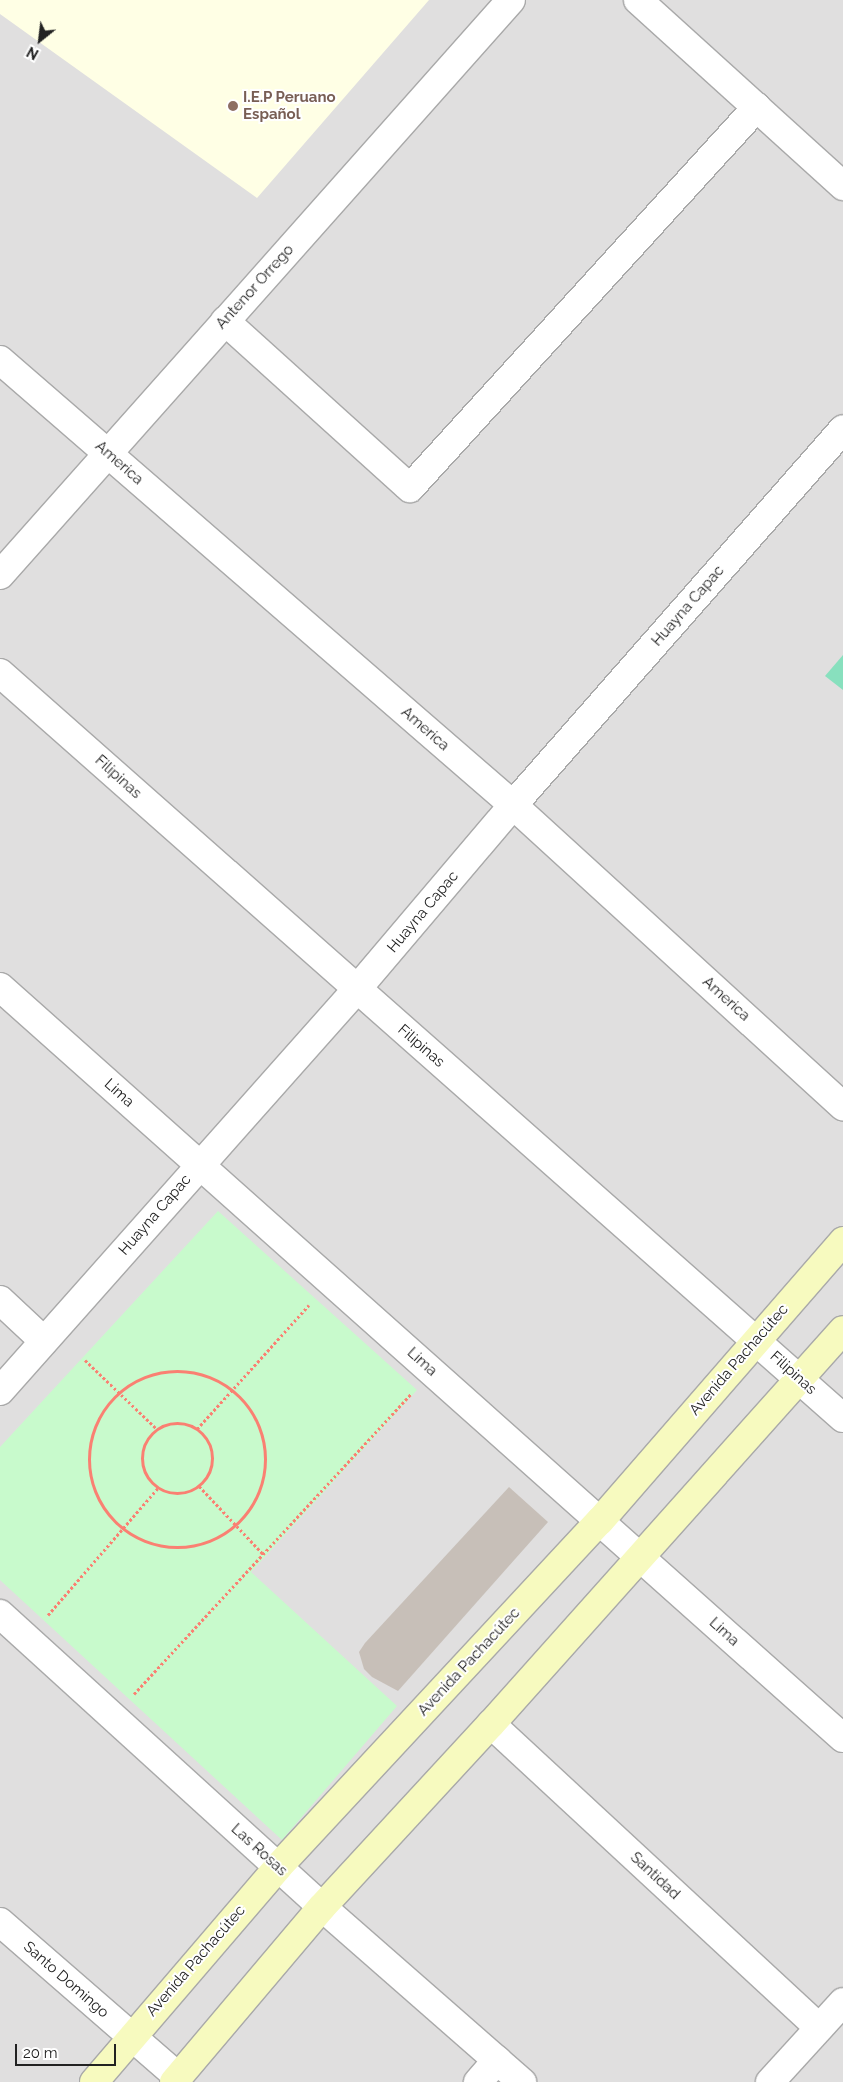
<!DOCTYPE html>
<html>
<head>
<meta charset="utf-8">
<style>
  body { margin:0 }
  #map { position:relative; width:843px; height:2082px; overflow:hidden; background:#f2efe9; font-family:Raleway,sans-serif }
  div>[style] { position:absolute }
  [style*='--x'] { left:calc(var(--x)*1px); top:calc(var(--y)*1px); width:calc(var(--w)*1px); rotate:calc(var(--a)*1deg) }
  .residential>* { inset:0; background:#e0dfdf; transform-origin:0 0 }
  .education>* { inset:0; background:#ffffe5 }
  .park>* { inset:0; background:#c8facc }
  .pitch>* { inset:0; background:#88e0be }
  .building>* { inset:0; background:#c7bfb8 }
  .path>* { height:3px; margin-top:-1.5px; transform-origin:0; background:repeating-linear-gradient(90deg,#fa8072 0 2.5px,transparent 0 5px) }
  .path>.ring { margin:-1.5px; padding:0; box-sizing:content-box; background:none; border:3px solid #fa8072; border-radius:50% }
  .roads { filter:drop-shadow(1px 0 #a9a9a9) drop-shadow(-1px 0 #a9a9a9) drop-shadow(0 1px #a9a9a9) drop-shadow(0 -1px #a9a9a9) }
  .street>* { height:28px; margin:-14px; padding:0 14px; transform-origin:14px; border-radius:14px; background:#fff }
  .secondary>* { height:28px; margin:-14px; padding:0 14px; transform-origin:14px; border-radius:14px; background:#f7fabf }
  .dots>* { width:14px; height:14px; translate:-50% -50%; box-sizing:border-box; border:2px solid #fff; border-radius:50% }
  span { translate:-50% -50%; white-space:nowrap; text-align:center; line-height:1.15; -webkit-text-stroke:4px #fff; paint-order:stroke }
  .education-label { font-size:15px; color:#785e54; font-weight:700 }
  .left { translate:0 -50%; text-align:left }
  .street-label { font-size:15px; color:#222 }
  .north { position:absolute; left:15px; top:15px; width:50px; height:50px; -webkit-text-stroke:4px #fff; paint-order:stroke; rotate:209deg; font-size:14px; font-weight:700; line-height:20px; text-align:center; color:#222 }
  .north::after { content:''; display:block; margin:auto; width:18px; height:22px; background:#222; clip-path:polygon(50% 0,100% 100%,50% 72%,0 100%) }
  .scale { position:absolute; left:15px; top:2044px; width:101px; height:22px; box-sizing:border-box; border:2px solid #222; border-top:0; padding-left:6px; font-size:15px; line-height:18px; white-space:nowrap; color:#222; -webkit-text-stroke:4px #fff; paint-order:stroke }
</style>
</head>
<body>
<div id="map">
  <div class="residential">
    <div style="left:0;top:0;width:843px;height:2082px"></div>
  </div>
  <div class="education">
    <div style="clip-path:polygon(0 0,429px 0,257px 198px,0 14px)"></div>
  </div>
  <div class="park">
    <div style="clip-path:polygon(218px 1211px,417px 1390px,251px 1572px,397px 1706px,282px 1840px,0 1580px,0 1447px)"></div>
  </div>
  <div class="pitch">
    <div style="clip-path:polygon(843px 655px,843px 690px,825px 676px)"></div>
  </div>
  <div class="building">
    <div style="clip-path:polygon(509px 1487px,548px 1522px,398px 1691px,372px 1677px,364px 1669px,359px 1652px,365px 1643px)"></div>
  </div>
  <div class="path">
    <div style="--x:85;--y:1360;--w:100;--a:43.8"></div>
    <div class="ring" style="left:89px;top:1371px;width:173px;height:173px"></div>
    <div class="ring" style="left:142px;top:1423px;width:67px;height:67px"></div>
    <div style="--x:197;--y:1429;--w:167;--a:-47.9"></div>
    <div style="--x:199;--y:1486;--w:93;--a:46.7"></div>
    <div style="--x:48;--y:1615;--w:168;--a:-49.1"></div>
    <div style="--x:134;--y:1694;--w:408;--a:-47.3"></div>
  </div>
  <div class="roads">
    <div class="street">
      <div style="--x:638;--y:0;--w:277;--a:42.2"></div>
      <div style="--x:225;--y:321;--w:249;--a:42.1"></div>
      <div style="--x:410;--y:488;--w:515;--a:-47.67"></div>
      <div style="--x:0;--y:360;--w:679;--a:40.94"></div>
      <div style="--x:513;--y:805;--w:447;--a:42.4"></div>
      <div style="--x:0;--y:575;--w:769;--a:-48.37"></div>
      <div style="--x:0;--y:673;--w:1125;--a:41.47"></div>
      <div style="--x:0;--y:987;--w:1129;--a:41.7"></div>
      <div style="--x:0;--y:1300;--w:60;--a:43"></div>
      <div style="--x:0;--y:1391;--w:538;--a:-48.39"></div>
      <div style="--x:357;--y:989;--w:241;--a:-49.7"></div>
      <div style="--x:513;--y:805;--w:500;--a:-48.7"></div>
      <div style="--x:0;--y:1614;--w:435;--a:42.3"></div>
      <div style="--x:322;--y:1907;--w:266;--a:41.2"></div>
      <div style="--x:491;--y:1724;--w:447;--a:42.8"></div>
      <div style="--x:0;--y:1922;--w:236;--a:41"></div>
      <div style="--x:478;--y:2082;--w:29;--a:-49"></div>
      <div style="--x:770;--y:2082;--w:108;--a:-47.6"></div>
    </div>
    <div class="secondary">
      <div style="--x:94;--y:2082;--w:283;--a:-49.4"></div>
      <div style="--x:278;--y:1867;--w:473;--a:-47.1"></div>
      <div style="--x:600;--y:1521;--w:371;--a:-49"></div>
      <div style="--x:174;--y:2082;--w:229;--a:-49.8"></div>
      <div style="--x:322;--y:1907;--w:249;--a:-47.3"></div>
      <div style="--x:491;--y:1724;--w:528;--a:-48.22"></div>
    </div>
  </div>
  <div class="dots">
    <div style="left:233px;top:106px;background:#8d6e63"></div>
  </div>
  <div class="education-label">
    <span class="left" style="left:243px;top:106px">I.E.P Peruano<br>Español</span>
  </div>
  <div class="street-label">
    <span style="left:255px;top:287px;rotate:-48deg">Antenor Orrego</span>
    <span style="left:119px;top:463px;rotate:41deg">America</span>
    <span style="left:688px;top:606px;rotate:-49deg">Huayna Capac</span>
    <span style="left:425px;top:729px;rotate:41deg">America</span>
    <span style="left:118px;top:777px;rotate:42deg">Filipinas</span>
    <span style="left:423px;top:912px;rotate:-50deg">Huayna Capac</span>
    <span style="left:726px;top:999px;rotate:42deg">America</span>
    <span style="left:421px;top:1046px;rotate:41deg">Filipinas</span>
    <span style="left:119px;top:1093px;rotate:42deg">Lima</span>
    <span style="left:155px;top:1215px;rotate:-49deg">Huayna Capac</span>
    <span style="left:739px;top:1360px;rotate:-49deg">Avenida Pachacútec</span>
    <span style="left:422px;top:1362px;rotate:42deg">Lima</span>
    <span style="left:793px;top:1373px;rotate:42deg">Filipinas</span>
    <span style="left:724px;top:1632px;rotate:42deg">Lima</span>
    <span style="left:469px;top:1662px;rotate:-47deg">Avenida Pachacútec</span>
    <span style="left:259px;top:1850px;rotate:42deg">Las Rosas</span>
    <span style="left:655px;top:1876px;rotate:43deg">Santidad</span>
    <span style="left:196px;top:1961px;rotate:-49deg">Avenida Pachacútec</span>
    <span style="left:66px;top:1980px;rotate:41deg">Santo Domingo</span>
  </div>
  <div class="north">N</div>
  <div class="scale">20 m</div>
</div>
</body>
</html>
